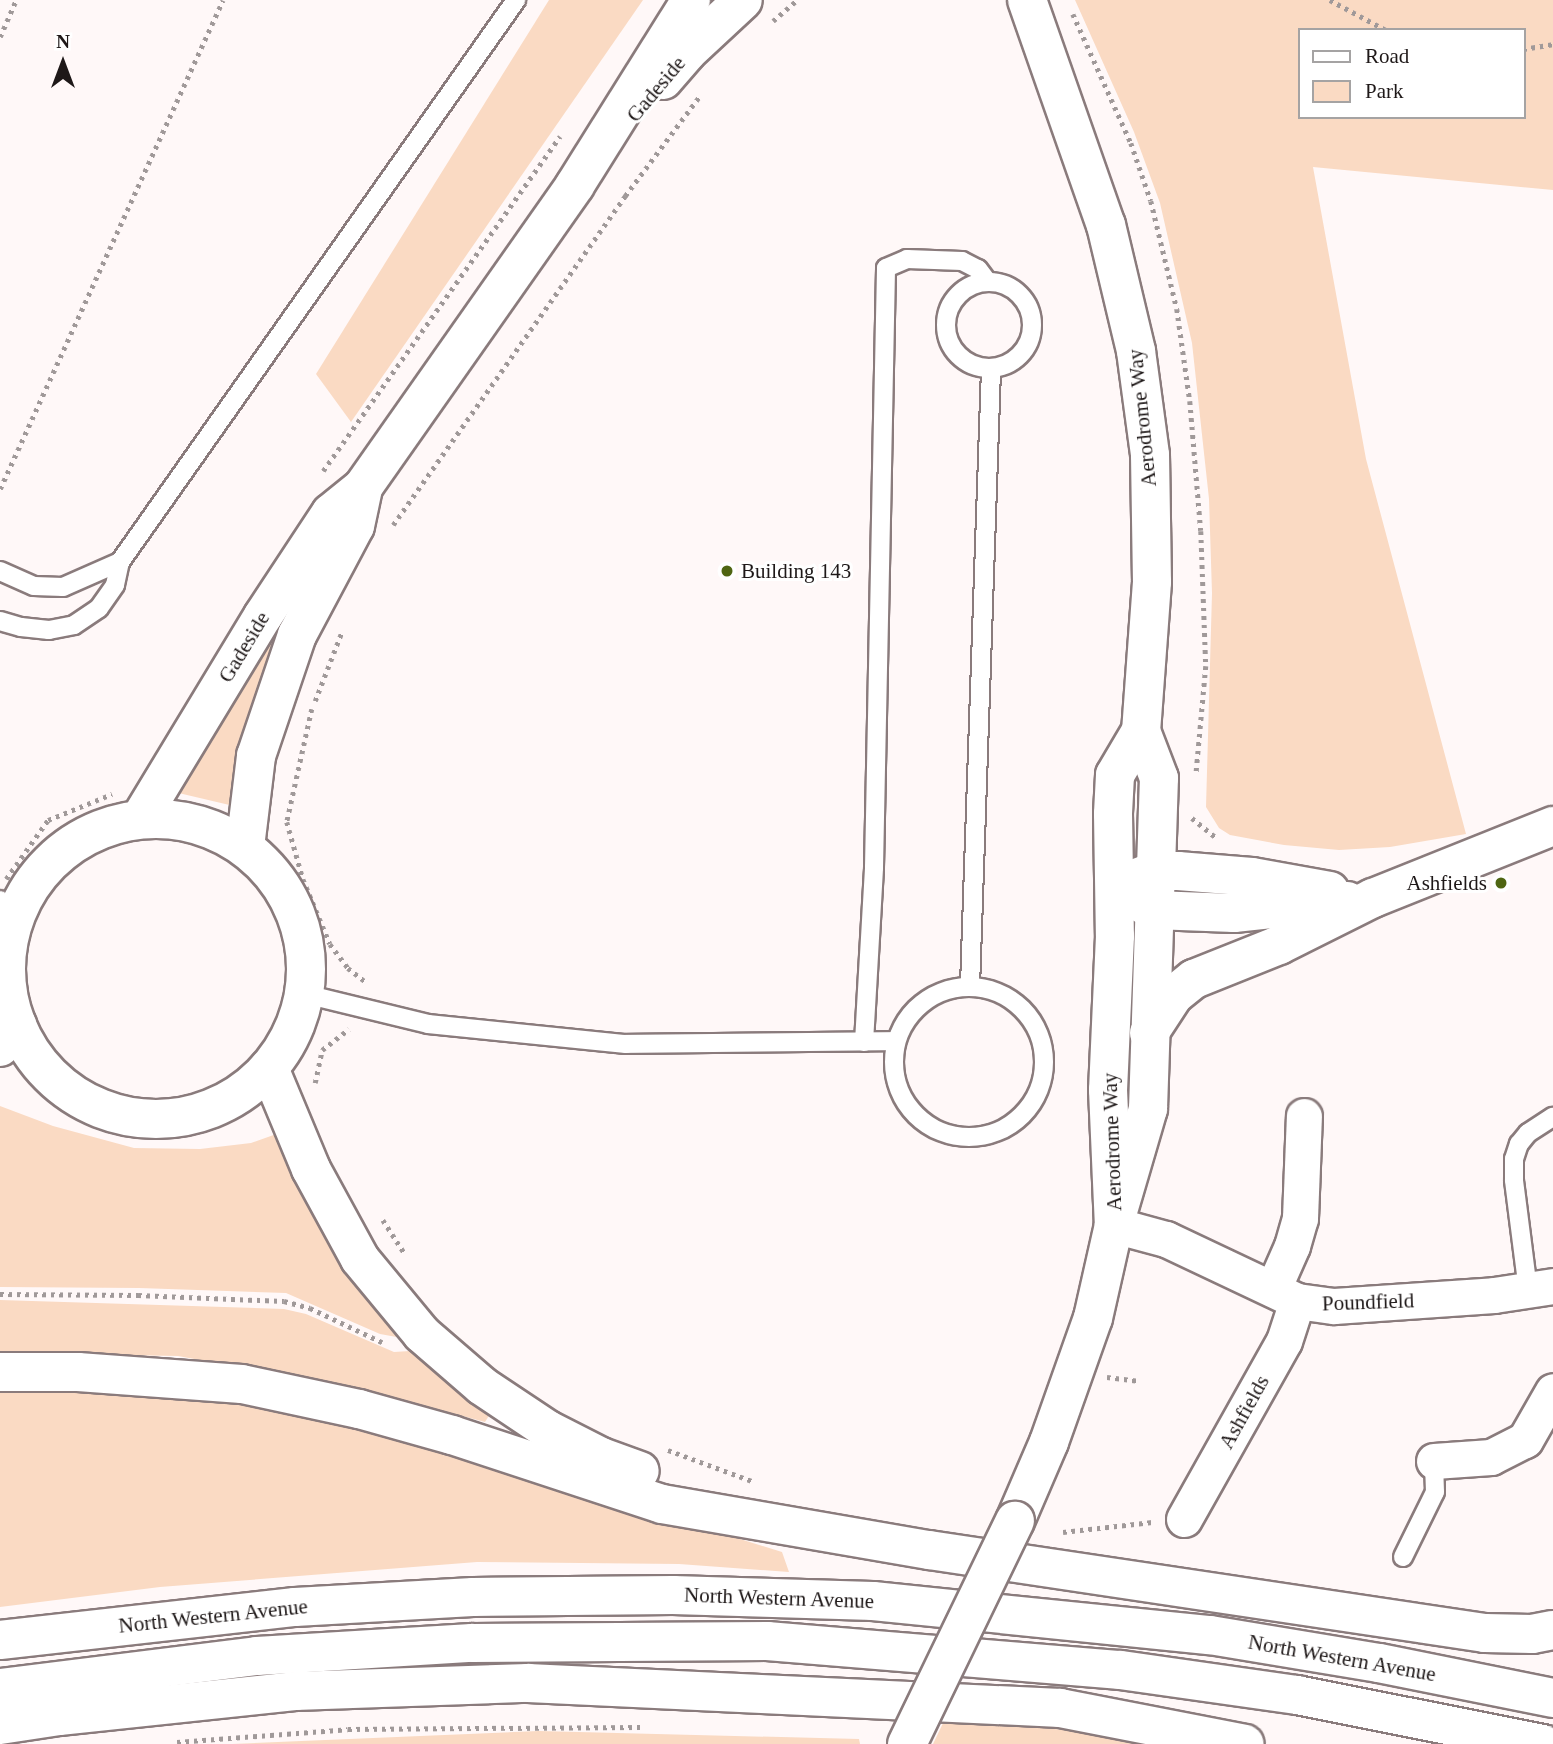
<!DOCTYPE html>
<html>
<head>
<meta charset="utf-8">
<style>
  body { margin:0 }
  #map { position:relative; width:1553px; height:1744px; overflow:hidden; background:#fff8f8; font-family:"Times New Roman",serif }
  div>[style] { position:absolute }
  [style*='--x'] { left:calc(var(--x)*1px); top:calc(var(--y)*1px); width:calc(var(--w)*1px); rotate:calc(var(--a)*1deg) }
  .green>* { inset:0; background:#fadac3 }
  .path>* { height:4.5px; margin-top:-2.25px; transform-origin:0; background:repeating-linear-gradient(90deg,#a09999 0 3.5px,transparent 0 8.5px) }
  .roads { filter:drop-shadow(2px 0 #8a7b7c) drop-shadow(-2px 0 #8a7b7c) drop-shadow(0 2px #8a7b7c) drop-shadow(0 -2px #8a7b7c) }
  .lane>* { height:18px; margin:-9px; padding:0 9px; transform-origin:9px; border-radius:9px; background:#fff }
  .lane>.ring { margin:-9px; padding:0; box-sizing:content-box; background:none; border:18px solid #fff; border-radius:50% }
  .street>* { height:35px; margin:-17.5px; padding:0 17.5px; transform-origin:17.5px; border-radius:17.5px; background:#fff }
  .secondary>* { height:38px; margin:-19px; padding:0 19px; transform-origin:19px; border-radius:19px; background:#fff }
  .secondary>.ring { margin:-19px; padding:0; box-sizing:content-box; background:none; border:38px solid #fff; border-radius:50% }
  .highway>* { height:38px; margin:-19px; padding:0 19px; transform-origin:19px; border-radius:19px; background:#fff }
  .bridges { filter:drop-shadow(2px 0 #8a7b7c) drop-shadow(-2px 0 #8a7b7c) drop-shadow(0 2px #8a7b7c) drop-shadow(0 -2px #8a7b7c) }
  .secondary-bridge>* { height:38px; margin:-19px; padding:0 19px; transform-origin:19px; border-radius:19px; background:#fff }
  .dots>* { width:19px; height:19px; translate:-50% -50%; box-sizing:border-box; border:4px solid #fff; border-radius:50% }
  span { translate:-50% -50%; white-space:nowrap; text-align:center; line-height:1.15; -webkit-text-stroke:6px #fff; paint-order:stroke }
  .street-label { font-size:21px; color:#1e1818 }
  .poi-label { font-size:21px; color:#1e1818 }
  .left { translate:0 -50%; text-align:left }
  .right { translate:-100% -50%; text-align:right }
  .legend { position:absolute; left:1298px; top:28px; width:228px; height:91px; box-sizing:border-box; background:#fff; border:2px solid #a5a3a3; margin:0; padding:9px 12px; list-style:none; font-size:21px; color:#1e1818 }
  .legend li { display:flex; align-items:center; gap:14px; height:35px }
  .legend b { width:35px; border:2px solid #a5a3a3 }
  .north { position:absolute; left:28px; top:28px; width:70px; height:70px; -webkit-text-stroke:5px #fff; paint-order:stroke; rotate:0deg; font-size:19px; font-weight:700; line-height:28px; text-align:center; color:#1e1818 }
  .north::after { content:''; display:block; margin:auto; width:24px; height:32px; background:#1e1818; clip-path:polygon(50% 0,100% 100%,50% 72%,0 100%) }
</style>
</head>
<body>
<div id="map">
  <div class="green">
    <div style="clip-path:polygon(549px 0,643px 0,351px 422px,316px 374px)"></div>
    <div style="clip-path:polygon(evenodd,1075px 0,1553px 0,1553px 190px,1313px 167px,1366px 459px,1466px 834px,1390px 847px,1339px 850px,1284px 845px,1230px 835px,1219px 828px,1206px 807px,1212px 593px,1209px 499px,1192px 343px,1160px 203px,1134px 132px,1075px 0,1299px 30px,1523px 30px,1523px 117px,1299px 117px,1299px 30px)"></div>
    <div style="clip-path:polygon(282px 619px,289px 625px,238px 807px,170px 791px)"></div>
    <div style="clip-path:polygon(0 1106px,53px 1126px,134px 1148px,200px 1149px,251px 1143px,282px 1132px,402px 1338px,380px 1334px,286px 1293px,139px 1288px,0 1287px)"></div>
    <div style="clip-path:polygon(0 1300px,284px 1309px,306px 1314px,394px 1352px,410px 1351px,421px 1344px,495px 1406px,485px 1422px,365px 1390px,178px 1356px,0 1353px)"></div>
    <div style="clip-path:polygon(0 1382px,172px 1390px,358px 1420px,782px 1552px,789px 1572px,679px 1564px,477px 1562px,160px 1587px,0 1607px)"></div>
    <div style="clip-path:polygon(945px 1719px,1099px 1733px,1150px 1744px,933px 1744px)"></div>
    <div style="clip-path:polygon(539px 1731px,859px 1739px,860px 1744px,232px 1744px)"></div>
  </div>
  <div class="path">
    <div style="--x:1330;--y:0;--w:64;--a:28.2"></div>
    <div style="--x:1073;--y:14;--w:141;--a:65.8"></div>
    <div style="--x:1131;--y:143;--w:61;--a:71"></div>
    <div style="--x:1151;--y:201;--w:111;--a:76.5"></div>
    <div style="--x:1177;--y:309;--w:93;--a:82"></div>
    <div style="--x:1190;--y:401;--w:130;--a:85.2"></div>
    <div style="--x:1201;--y:531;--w:135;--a:87.9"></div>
    <div style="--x:1206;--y:666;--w:109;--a:95.2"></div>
    <div style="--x:773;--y:21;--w:32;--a:-41"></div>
    <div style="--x:0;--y:37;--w:40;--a:-66.6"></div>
    <div style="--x:1523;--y:49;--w:30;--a:-9"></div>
    <div style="--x:323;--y:471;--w:410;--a:-54.7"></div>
    <div style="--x:0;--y:489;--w:537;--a:-65.49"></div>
    <div style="--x:393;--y:525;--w:403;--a:-54.8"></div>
    <div style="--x:625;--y:196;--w:124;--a:-53.2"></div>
    <div style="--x:315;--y:701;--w:72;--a:-68.8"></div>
    <div style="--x:312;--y:709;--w:116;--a:102.5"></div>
    <div style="--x:287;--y:822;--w:59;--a:74.3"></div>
    <div style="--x:303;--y:879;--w:70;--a:67.4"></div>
    <div style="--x:330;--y:944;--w:30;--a:53"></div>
    <div style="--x:348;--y:968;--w:23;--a:38"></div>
    <div style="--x:1192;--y:818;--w:33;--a:39"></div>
    <div style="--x:6;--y:879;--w:72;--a:-54.6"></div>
    <div style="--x:48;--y:820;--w:69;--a:-22.1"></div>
    <div style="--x:315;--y:1083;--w:34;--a:-78"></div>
    <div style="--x:322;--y:1050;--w:34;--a:-38"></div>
    <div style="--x:383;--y:1220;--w:40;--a:57.1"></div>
    <div style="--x:0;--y:1294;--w:138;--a:0.4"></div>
    <div style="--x:138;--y:1295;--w:146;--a:2.4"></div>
    <div style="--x:284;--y:1301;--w:27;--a:15"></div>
    <div style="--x:310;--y:1308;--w:80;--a:25.3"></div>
    <div style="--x:1107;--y:1377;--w:31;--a:7"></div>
    <div style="--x:668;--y:1450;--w:90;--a:20.3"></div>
    <div style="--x:1063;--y:1532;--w:90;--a:-6.4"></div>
    <div style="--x:177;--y:1742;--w:171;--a:-4.3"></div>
    <div style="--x:348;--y:1729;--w:292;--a:-0.4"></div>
  </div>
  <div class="roads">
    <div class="lane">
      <div class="ring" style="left:946px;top:282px;width:68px;height:68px"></div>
      <div style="--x:0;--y:571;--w:37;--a:24"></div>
      <div style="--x:34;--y:586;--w:29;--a:2"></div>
      <div style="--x:63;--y:587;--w:62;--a:-23.7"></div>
      <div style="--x:0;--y:621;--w:22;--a:16"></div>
      <div style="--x:21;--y:627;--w:28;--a:6"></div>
      <div style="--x:49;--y:630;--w:25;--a:-11"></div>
      <div style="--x:74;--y:625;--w:30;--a:-34"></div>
      <div style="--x:99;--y:608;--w:28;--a:-55"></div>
      <div style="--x:115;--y:585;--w:24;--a:-78"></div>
      <div style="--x:120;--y:562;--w:688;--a:-54.83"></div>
      <div style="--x:0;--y:900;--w:23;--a:49"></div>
      <div style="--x:970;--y:986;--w:618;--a:-88.05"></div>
      <div class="ring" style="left:894px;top:987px;width:132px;height:132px"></div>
      <div style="--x:305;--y:994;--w:127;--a:13.7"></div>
      <div style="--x:428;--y:1024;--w:199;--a:5.8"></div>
      <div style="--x:626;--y:1044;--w:270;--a:-0.6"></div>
      <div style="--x:864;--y:1042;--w:175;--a:-86.7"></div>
      <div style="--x:874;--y:867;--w:599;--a:-88.85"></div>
      <div style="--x:886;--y:268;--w:23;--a:-23"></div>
      <div style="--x:907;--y:259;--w:55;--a:2.1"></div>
      <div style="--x:962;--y:261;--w:18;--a:27"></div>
      <div style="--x:978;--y:269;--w:15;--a:53"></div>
      <div style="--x:1528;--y:1290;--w:111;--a:-97.3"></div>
      <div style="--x:1514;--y:1180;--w:21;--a:-90"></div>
      <div style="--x:1514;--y:1159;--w:16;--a:-72"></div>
      <div style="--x:1519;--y:1144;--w:14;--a:-51"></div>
      <div style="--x:1528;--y:1133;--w:30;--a:-33"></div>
      <div style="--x:1403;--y:1557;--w:72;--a:-63.8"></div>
      <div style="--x:1435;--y:1492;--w:31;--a:-92"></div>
    </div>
    <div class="street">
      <div style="--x:1114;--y:1225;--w:54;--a:15.1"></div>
      <div style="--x:1166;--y:1239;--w:145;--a:25.3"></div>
      <div style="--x:1297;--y:1301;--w:37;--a:8"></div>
      <div style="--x:1334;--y:1306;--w:160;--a:-3.9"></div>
      <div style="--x:1494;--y:1295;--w:60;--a:-8.7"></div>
      <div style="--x:1273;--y:1289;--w:47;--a:-66.2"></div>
      <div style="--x:1292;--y:1246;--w:29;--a:-74"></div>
      <div style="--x:1300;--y:1218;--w:102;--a:-87.8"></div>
      <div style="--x:1434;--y:1461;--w:57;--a:-4"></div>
      <div style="--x:1491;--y:1457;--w:38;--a:-27"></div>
      <div style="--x:1525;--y:1440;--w:56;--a:-60.3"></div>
      <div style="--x:1184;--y:1519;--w:204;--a:-60.7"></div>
      <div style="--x:1284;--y:1341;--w:42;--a:-72"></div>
    </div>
    <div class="secondary">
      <div style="--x:1027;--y:0;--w:238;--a:70.7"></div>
      <div style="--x:1106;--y:225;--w:130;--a:76.6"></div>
      <div style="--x:1136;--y:351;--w:105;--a:82.3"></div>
      <div style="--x:1150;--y:455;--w:127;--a:89.1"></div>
      <div style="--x:1152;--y:582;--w:149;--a:94.2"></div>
      <div style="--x:1141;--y:731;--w:51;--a:120.6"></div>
      <div style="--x:1115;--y:775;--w:39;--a:93"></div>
      <div style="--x:1113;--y:814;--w:122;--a:89.1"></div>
      <div style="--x:1115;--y:936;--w:154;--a:92.6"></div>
      <div style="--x:1108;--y:1090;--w:135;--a:87.5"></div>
      <div style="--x:663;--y:80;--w:37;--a:-49"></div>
      <div style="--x:687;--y:52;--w:76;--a:-42.9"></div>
      <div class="ring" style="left:6px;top:819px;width:262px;height:262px"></div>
      <div style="--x:140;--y:819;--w:237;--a:-58.8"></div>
      <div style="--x:263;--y:616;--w:123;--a:-56.6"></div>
      <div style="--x:331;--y:513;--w:41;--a:-39.1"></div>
      <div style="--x:363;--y:487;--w:369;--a:-54.9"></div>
      <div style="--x:575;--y:185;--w:218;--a:-57.9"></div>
      <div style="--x:245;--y:847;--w:92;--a:-83.1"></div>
      <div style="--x:256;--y:756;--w:128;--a:-71.3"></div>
      <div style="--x:297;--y:635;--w:123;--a:-62"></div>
      <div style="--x:355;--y:526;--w:40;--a:-78"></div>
      <div style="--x:1131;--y:880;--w:26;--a:-21"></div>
      <div style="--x:1155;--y:871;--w:23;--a:0"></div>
      <div style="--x:1178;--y:871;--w:74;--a:4.6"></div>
      <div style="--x:1252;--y:877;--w:79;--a:10.2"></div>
      <div style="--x:1131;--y:897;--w:26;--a:31"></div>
      <div style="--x:1153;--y:910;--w:81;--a:2.1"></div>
      <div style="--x:1234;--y:913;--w:114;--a:-6.1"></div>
      <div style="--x:1149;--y:1033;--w:45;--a:-56.7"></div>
      <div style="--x:1174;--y:995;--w:26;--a:-39"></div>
      <div style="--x:1194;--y:979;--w:92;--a:-21.8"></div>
      <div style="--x:1279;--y:945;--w:105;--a:-26.6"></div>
      <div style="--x:1373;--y:898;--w:194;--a:-21.8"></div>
      <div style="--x:1015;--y:1521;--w:86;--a:-66.7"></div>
      <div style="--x:1049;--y:1442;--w:132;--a:-70.5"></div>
      <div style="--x:1093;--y:1318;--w:95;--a:-77.3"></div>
      <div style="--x:1114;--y:1225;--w:121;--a:-73.7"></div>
      <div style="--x:1148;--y:1109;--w:331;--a:-88.1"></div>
      <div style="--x:1159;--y:778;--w:50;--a:-111"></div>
    </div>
    <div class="highway">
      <div style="--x:0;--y:1047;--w:28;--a:-52"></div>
      <div style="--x:269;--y:1068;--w:109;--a:67.4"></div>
      <div style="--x:311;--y:1169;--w:102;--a:61.4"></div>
      <div style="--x:360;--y:1259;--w:97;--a:50.4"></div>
      <div style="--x:422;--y:1334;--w:79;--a:40.9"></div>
      <div style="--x:482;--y:1386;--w:79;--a:33.7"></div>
      <div style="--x:548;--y:1430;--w:59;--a:27"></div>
      <div style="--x:601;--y:1457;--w:41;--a:19.7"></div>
      <div style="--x:0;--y:1372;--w:78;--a:0"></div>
      <div style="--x:78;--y:1372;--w:164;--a:4.2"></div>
      <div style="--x:242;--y:1384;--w:120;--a:12.1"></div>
      <div style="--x:359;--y:1409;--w:97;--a:15.6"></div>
      <div style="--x:452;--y:1435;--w:221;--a:18.2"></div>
      <div style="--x:662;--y:1504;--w:271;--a:9.8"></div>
      <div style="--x:929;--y:1550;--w:562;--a:8.49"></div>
      <div style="--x:1485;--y:1633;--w:47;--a:1.2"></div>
      <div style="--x:1532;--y:1634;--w:21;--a:-11"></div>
      <div style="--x:0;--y:1640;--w:297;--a:-6.4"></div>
      <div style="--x:295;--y:1607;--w:178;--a:-3.2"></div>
      <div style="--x:473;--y:1597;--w:200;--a:-0.6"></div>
      <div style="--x:673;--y:1595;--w:200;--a:1.7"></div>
      <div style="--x:873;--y:1601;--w:339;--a:5.8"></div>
      <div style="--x:1210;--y:1635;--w:171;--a:9.4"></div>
      <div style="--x:1379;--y:1663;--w:177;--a:11.4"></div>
      <div style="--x:0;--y:1688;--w:259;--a:-7.1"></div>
      <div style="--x:257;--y:1656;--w:215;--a:-3.5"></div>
      <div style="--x:472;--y:1643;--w:295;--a:-0.4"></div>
      <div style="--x:767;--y:1641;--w:355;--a:4.7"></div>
      <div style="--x:1121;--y:1670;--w:178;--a:8.1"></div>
      <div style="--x:1297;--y:1695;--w:251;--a:11.3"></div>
      <div style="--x:0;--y:1725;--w:60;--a:-8.7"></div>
      <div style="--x:59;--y:1716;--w:237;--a:-6"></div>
      <div style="--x:295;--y:1691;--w:233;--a:-2"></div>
      <div style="--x:528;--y:1683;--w:533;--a:2.69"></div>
      <div style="--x:1060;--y:1708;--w:188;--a:11"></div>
    </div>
  </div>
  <div class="bridges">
    <div class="secondary-bridge">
      <div style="--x:907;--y:1744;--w:248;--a:-64.2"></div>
    </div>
  </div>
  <div class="dots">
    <div style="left:727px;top:571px;background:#4f6512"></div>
    <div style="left:1501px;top:883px;background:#4f6512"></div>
  </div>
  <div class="street-label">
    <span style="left:656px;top:89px;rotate:-50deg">Gadeside</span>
    <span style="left:1142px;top:418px;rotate:-96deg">Aerodrome Way</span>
    <span style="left:244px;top:647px;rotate:-59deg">Gadeside</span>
    <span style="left:1112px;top:1142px;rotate:-92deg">Aerodrome Way</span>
    <span style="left:1368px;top:1302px;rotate:-2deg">Poundfield</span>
    <span style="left:1244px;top:1412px;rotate:-61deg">Ashfields</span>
    <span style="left:779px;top:1598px;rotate:2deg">North Western Avenue</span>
    <span style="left:213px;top:1616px;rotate:-6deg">North Western Avenue</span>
    <span style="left:1342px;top:1658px;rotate:10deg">North Western Avenue</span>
  </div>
  <div class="poi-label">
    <span class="left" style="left:741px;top:571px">Building 143</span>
    <span class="right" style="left:1487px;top:883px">Ashfields</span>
  </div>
  <ul class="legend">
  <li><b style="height:9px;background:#fff"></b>Road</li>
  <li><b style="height:19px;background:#fadac3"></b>Park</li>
  </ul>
  <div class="north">N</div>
</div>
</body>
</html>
